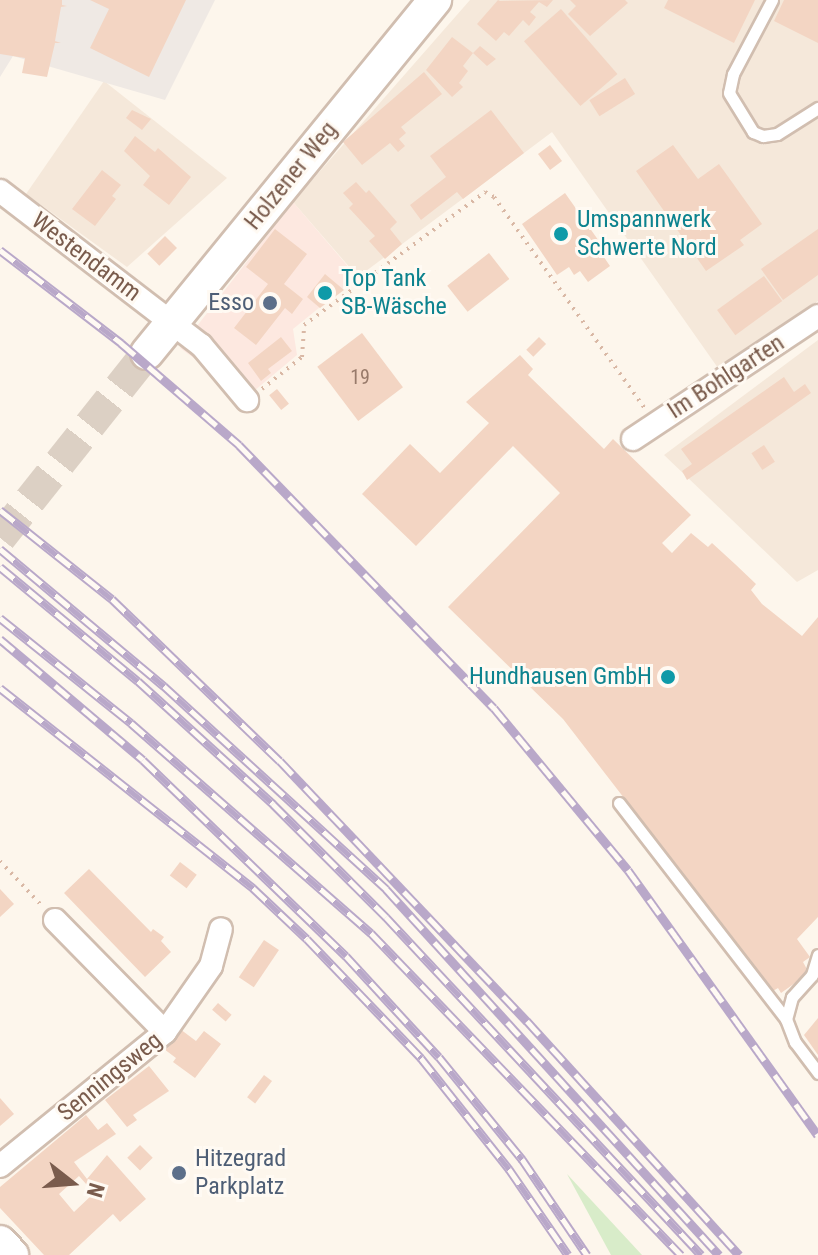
<!DOCTYPE html>
<html>
<head>
<meta charset="utf-8">
<style>
  body { margin:0 }
  #map { position:relative; width:818px; height:1255px; overflow:hidden; background:#fdf6ec; font-family:"Roboto Condensed",sans-serif }
  div>[style] { position:absolute }
  [style*='--x'] { left:calc(var(--x)*1px); top:calc(var(--y)*1px); width:calc(var(--w)*1px); rotate:calc(var(--a)*1deg) }
  .residential>* { inset:0; background:#f5e8da }
  .commercial>* { inset:0; background:#fde8e0 }
  .industrial>* { inset:0; background:#efe9e4 }
  .green>* { inset:0; background:#d8ecc9 }
  .building>* { inset:0; background:#f3d5c3; transform-origin:0 0 }
  .secondary-tunnel>* { height:32px; margin-top:-16px; transform-origin:0; background:repeating-linear-gradient(90deg,#dcd0c4 0 32px,transparent 0 48px) }
  .path>* { height:4px; margin-top:-2px; transform-origin:0; background:repeating-linear-gradient(90deg,#d9b8a5 0 2px,transparent 0 8px) }
  .roads { filter:drop-shadow(2px 0 #d1beb0) drop-shadow(-2px 0 #d1beb0) drop-shadow(0 2px #d1beb0) drop-shadow(0 -2px #d1beb0) }
  .service>* { height:11px; margin:-5.5px; padding:0 5.5px; transform-origin:5.5px; border-radius:5.5px; background:#fff }
  .minor>* { height:22px; margin:-11px; padding:0 11px; transform-origin:11px; border-radius:11px; background:#fff }
  .secondary>* { height:32px; margin:-16px; padding:0 16px; transform-origin:16px; border-radius:16px; background:#fff }
  .rail>* { height:9px; margin-top:-4.5px; transform-origin:0; background:repeating-linear-gradient(90deg,#fffaf3 0 18px,#b9a8c9 0 36px); box-sizing:border-box; border-block:2px solid #b9a8c9 }
  .dots>* { width:22px; height:22px; translate:-50% -50%; box-sizing:border-box; border:4px solid #fffaf3; border-radius:50% }
  span { translate:-50% -50%; white-space:nowrap; text-align:center; line-height:1.15; -webkit-text-stroke:6px #fffaf3; paint-order:stroke }
  .number-label { font-size:20px; color:#987a6a }
  .number-label span { -webkit-text-stroke-width:0 }
  .street-label { font-size:24px; color:#7a5c4d }
  .culture-label { font-size:24px; color:#0d838f }
  .left { translate:0 -50%; text-align:left }
  .right { translate:-100% -50%; text-align:right }
  .service-label { font-size:24px; color:#4e5e75 }
  .north { position:absolute; left:32px; top:1143px; width:80px; height:80px; -webkit-text-stroke:6px #fffaf3; paint-order:stroke; rotate:107deg; font-size:22px; font-weight:700; line-height:32px; text-align:center; color:#7a5c4d }
  .north::after { content:''; display:block; margin:auto; width:28px; height:36px; background:#7a5c4d; clip-path:polygon(50% 0,100% 100%,50% 72%,0 100%) }
</style>
</head>
<body>
<div id="map">
  <div class="residential">
    <div style="clip-path:polygon(470px 0,818px 0,818px 301px,718px 368px,552px 132px,358px 277px,293px 202px)"></div>
    <div style="clip-path:polygon(104px 81px,227px 178px,127px 267px,26px 194px)"></div>
    <div style="clip-path:polygon(818px 340px,818px 570px,797px 582px,664px 455px)"></div>
  </div>
  <div class="commercial">
    <div style="clip-path:polygon(293px 202px,357px 277px,293px 329px,297px 355px,247px 397px,180px 348px)"></div>
  </div>
  <div class="industrial">
    <div style="clip-path:polygon(0 0,215px 0,165px 100px,13px 56px,0 77px)"></div>
  </div>
  <div class="green">
    <div style="clip-path:polygon(567px 1174px,642px 1255px,611px 1255px)"></div>
  </div>
  <div class="building">
    <div style="clip-path:polygon(0 0,62px 0,62px 5px,67px 6px,61px 7px,55px 41px,61px 43px,55px 43px,47px 77px,22px 73px,25px 58px,0 54px)"></div>
    <div style="clip-path:polygon(90px 0,186px 0,149px 77px,90px 48px,109px 9px)"></div>
    <div style="clip-path:polygon(498px 0,500px 1px,553px 0,547px 7px,539px 2px,530px 12px,536px 17px,529px 26px,523px 20px,509px 36px,504px 32px,496px 41px,477px 24px)"></div>
    <div style="clip-path:polygon(570px 0,625px 0,628px 3px,590px 36px,568px 14px,576px 6px)"></div>
    <div style="clip-path:polygon(668px 0,755px 0,734px 43px,664px 8px)"></div>
    <div style="clip-path:polygon(784px 0,818px 0,818px 43px,774px 21px)"></div>
    <div style="left:561px;top:9px;width:86px;height:49px;rotate:49deg"></div>
    <div style="clip-path:polygon(452px 37px,473px 53px,480px 46px,496px 59px,487px 66px,473px 53px,463px 66px,468px 71px,459px 83px,463px 87px,452px 97px,426px 70px)"></div>
    <div style="clip-path:polygon(424px 72px,442px 94px,401px 127px,406px 133px,399px 139px,405px 146px,398px 152px,390px 143px,362px 165px,343px 142px)"></div>
    <div style="left:625px;top:78px;width:19px;height:42px;rotate:58deg"></div>
    <div style="clip-path:polygon(132px 110px,151px 119px,142px 130px,126px 118px)"></div>
    <div style="clip-path:polygon(491px 110px,524px 153px,463px 199px,457px 192px,421px 220px,410px 205px,446px 177px,430px 156px)"></div>
    <div style="clip-path:polygon(135px 136px,155px 152px,158px 148px,191px 177px,169px 205px,143px 185px,150px 176px,124px 151px)"></div>
    <div style="left:550px;top:145px;width:20px;height:15px;rotate:53deg"></div>
    <div style="clip-path:polygon(673px 145px,698px 179px,719px 164px,762px 224px,740px 240px,744px 245px,706px 271px,636px 171px)"></div>
    <div style="clip-path:polygon(102px 170px,121px 185px,112px 196px,116px 199px,95px 226px,72px 209px)"></div>
    <div style="clip-path:polygon(356px 182px,366px 193px,369px 190px,397px 222px,390px 229px,402px 244px,385px 259px,369px 241px,375px 236px,349px 208px,353px 204px,343px 193px)"></div>
    <div style="clip-path:polygon(565px 193px,601px 244px,597px 247px,610px 266px,588px 282px,580px 271px,574px 275px,569px 267px,557px 275px,522px 224px)"></div>
    <div style="clip-path:polygon(275px 229px,307px 254px,284px 284px,303px 299px,292px 314px,285px 308px,256px 345px,234px 328px,268px 284px,246px 267px)"></div>
    <div style="clip-path:polygon(818px 229px,818px 275px,783px 300px,761px 269px)"></div>
    <div style="left:165px;top:236px;width:17px;height:25px;rotate:45deg"></div>
    <div style="left:489px;top:253px;width:33px;height:53px;rotate:52deg"></div>
    <div style="clip-path:polygon(325px 274px,344px 290px,320px 308px,307px 297px)"></div>
    <div style="left:764px;top:276px;width:31px;height:58px;rotate:54deg"></div>
    <div style="left:362px;top:333px;width:68px;height:56px;rotate:53deg"></div>
    <div style="clip-path:polygon(281px 337px,292px 351px,268px 369px,271px 373px,261px 381px,248px 363px)"></div>
    <div style="left:539px;top:337px;width:10px;height:18px;rotate:45deg"></div>
    <div style="clip-path:polygon(520px 355px,533px 369px,528px 375px,604px 449px,613px 439px,691px 515px,662px 543px,672px 553px,691px 533px,708px 547px,712px 543px,735px 564px,756px 584px,751px 590px,762px 604px,802px 636px,818px 617px,818px 917px,797px 939px,810px 957px,803px 962px,809px 973px,781px 993px,778px 988px,773px 991px,563px 719px,448px 607px,560px 493px,513px 446px,416px 546px,362px 494px,410px 444px,440px 473px,489px 423px,466px 402px)"></div>
    <div style="clip-path:polygon(784px 377px,794px 392px,805px 384px,811px 393px,687px 480px,682px 471px,692px 464px,681px 449px)"></div>
    <div style="left:277px;top:389px;width:19px;height:10px;rotate:51deg"></div>
    <div style="left:764px;top:445px;width:20px;height:15px;rotate:57deg"></div>
    <div style="left:180px;top:862px;width:21px;height:17px;rotate:37deg"></div>
    <div style="clip-path:polygon(89px 869px,151px 932px,153px 929px,164px 937px,161px 941px,171px 952px,145px 977px,64px 893px)"></div>
    <div style="clip-path:polygon(0 889px,14px 904px,0 917px)"></div>
    <div style="left:264px;top:940px;width:18px;height:45px;rotate:34deg"></div>
    <div style="left:218px;top:1003px;width:18px;height:9px;rotate:41deg"></div>
    <div style="clip-path:polygon(818px 1018px,818px 1055px,804px 1035px)"></div>
    <div style="clip-path:polygon(180px 1029px,196px 1041px,204px 1031px,221px 1044px,195px 1078px,173px 1062px,176px 1058px,164px 1049px)"></div>
    <div style="clip-path:polygon(149px 1066px,169px 1091px,133px 1115px,137px 1120px,127px 1127px,105px 1100px)"></div>
    <div style="left:264px;top:1075px;width:10px;height:28px;rotate:37deg"></div>
    <div style="clip-path:polygon(0 1098px,14px 1114px,0 1126px)"></div>
    <div style="clip-path:polygon(evenodd,86px 1115px,98px 1130px,107px 1123px,116px 1134px,74px 1162px,87px 1179px,107px 1155px,146px 1199px,120px 1222px,113px 1214px,69px 1255px,44px 1255px,0 1208px,0 1187px,86px 1115px,79px 1176px,94px 1193px,74px 1212px,59px 1194px,79px 1176px)"></div>
    <div style="left:140px;top:1145px;width:18px;height:18px;rotate:45deg"></div>
  </div>
  <div class="secondary-tunnel">
    <div style="--x:0;--y:538;--w:236;--a:-51.5"></div>
  </div>
  <div class="path">
    <div style="--x:262;--y:389;--w:51;--a:-38.7"></div>
    <div style="--x:302;--y:357;--w:32;--a:-86"></div>
    <div style="--x:304;--y:325;--w:225;--a:-36.3"></div>
    <div style="--x:485;--y:192;--w:10;--a:29"></div>
    <div style="--x:494;--y:197;--w:260;--a:54.5"></div>
    <div style="--x:0;--y:861;--w:63;--a:46.9"></div>
  </div>
  <div class="roads">
    <div class="service">
      <div style="--x:772;--y:0;--w:84;--a:117.8"></div>
      <div style="--x:733;--y:74;--w:19;--a:102"></div>
      <div style="--x:729;--y:93;--w:46;--a:58.4"></div>
      <div style="--x:753;--y:132;--w:11;--a:22"></div>
      <div style="--x:763;--y:136;--w:14;--a:-8"></div>
      <div style="--x:777;--y:134;--w:49;--a:-32.4"></div>
      <div style="--x:619;--y:803;--w:273;--a:52.3"></div>
      <div style="--x:818;--y:955;--w:21;--a:107"></div>
      <div style="--x:812;--y:975;--w:30;--a:132"></div>
      <div style="--x:792;--y:997;--w:23;--a:105"></div>
      <div style="--x:786;--y:1019;--w:25;--a:69"></div>
      <div style="--x:795;--y:1042;--w:39;--a:53"></div>
    </div>
    <div class="minor">
      <div style="--x:0;--y:191;--w:253;--a:37.5"></div>
      <div style="--x:201;--y:345;--w:72;--a:50.1"></div>
      <div style="--x:633;--y:439;--w:222;--a:-33.6"></div>
      <div style="--x:55;--y:920;--w:157;--a:45.5"></div>
      <div style="--x:0;--y:1166;--w:213;--a:-39.1"></div>
      <div style="--x:165;--y:1032;--w:80;--a:-55.1"></div>
      <div style="--x:211;--y:966;--w:38;--a:-75"></div>
    </div>
    <div class="secondary">
      <div style="--x:147;--y:353;--w:456;--a:-50.8"></div>
      <div style="--x:0;--y:1242;--w:18;--a:47"></div>
    </div>
  </div>
  <div class="rail">
    <div style="--x:0;--y:250;--w:153;--a:37.5"></div>
    <div style="--x:121;--y:343;--w:156;--a:40.8"></div>
    <div style="--x:239;--y:445;--w:366;--a:45.9"></div>
    <div style="--x:494;--y:708;--w:210;--a:50.4"></div>
    <div style="--x:628;--y:870;--w:326;--a:54.4"></div>
    <div style="--x:0;--y:510;--w:143;--a:38.5"></div>
    <div style="--x:112;--y:599;--w:233;--a:44"></div>
    <div style="--x:280;--y:761;--w:359;--a:46.5"></div>
    <div style="--x:527;--y:1021;--w:316;--a:47.8"></div>
    <div style="--x:0;--y:549;--w:214;--a:39.9"></div>
    <div style="--x:164;--y:686;--w:301;--a:42.4"></div>
    <div style="--x:386;--y:889;--w:495;--a:47.7"></div>
    <div style="--x:0;--y:567;--w:179;--a:39.6"></div>
    <div style="--x:138;--y:681;--w:183;--a:42.3"></div>
    <div style="--x:273;--y:804;--w:160;--a:45"></div>
    <div style="--x:386;--y:917;--w:462;--a:47"></div>
    <div style="--x:0;--y:618;--w:168;--a:38.7"></div>
    <div style="--x:131;--y:723;--w:319;--a:41.2"></div>
    <div style="--x:371;--y:933;--w:447;--a:46.1"></div>
    <div style="--x:0;--y:639;--w:187;--a:40.2"></div>
    <div style="--x:143;--y:760;--w:282;--a:44"></div>
    <div style="--x:346;--y:956;--w:137;--a:47.4"></div>
    <div style="--x:439;--y:1057;--w:132;--a:50.9"></div>
    <div style="--x:522;--y:1159;--w:116;--a:55.9"></div>
    <div style="--x:0;--y:688;--w:323;--a:38.3"></div>
    <div style="--x:253;--y:888;--w:74;--a:43.4"></div>
    <div style="--x:307;--y:939;--w:165;--a:46.2"></div>
    <div style="--x:421;--y:1058;--w:142;--a:51.6"></div>
    <div style="--x:509;--y:1169;--w:104;--a:55.5"></div>
  </div>
  <div class="dots">
    <div style="left:561px;top:234px;background:#0f9aa8"></div>
    <div style="left:325px;top:293px;background:#0f9aa8"></div>
    <div style="left:270px;top:303px;background:#5c6f8a"></div>
    <div style="left:668px;top:677px;background:#0f9aa8"></div>
    <div style="left:179px;top:1173px;background:#5c6f8a"></div>
  </div>
  <div class="number-label">
    <span style="left:360px;top:377px">19</span>
  </div>
  <div class="street-label">
    <span style="left:291px;top:176px;rotate:-51deg">Holzener Weg</span>
    <span style="left:86px;top:257px;rotate:37deg">Westendamm</span>
    <span style="left:726px;top:377px;rotate:-33deg">Im Bohlgarten</span>
    <span style="left:110px;top:1077px;rotate:-39deg">Senningsweg</span>
  </div>
  <div class="culture-label">
    <span class="left" style="left:577px;top:234px">Umspannwerk<br>Schwerte Nord</span>
    <span class="left" style="left:341px;top:293px">Top Tank<br>SB-Wäsche</span>
    <span class="right" style="left:652px;top:677px">Hundhausen GmbH</span>
  </div>
  <div class="service-label">
    <span class="right" style="left:254px;top:303px">Esso</span>
    <span class="left" style="left:195px;top:1173px">Hitzegrad<br>Parkplatz</span>
  </div>
  <div class="north">N</div>
</div>
</body>
</html>
